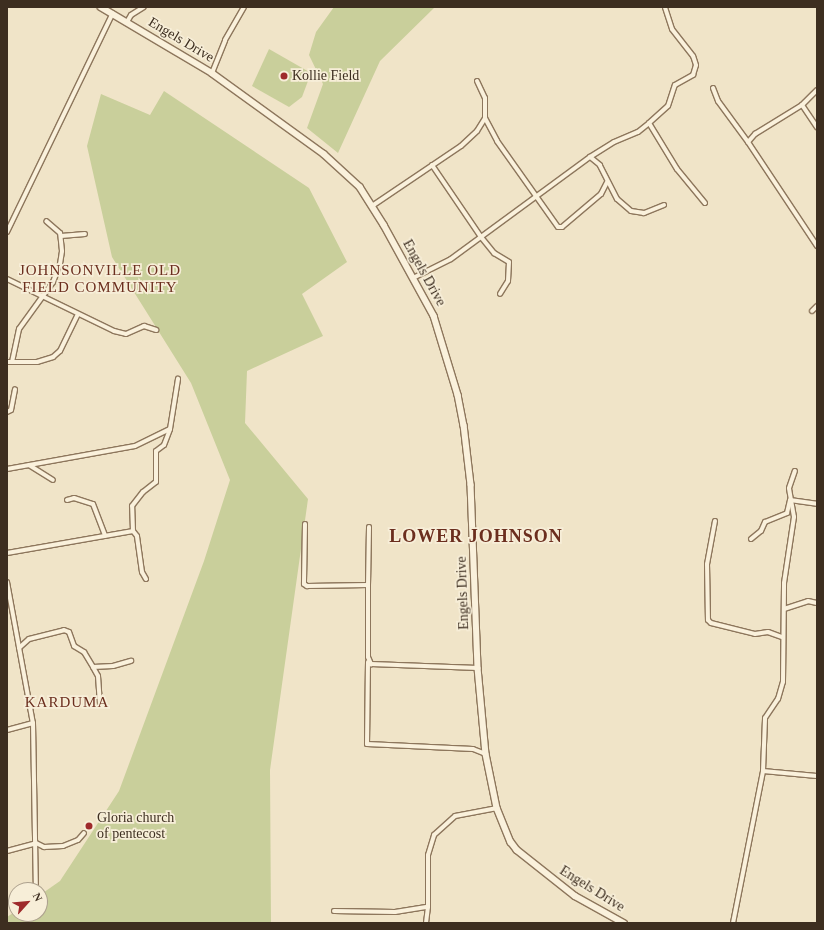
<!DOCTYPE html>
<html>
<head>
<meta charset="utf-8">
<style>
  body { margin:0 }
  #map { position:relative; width:824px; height:930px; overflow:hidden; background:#f0e4c8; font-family:Georgia,serif }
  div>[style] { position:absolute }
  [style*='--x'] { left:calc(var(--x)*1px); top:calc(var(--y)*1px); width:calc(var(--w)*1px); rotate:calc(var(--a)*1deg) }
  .green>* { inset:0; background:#c9cf9b }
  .roads { filter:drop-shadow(1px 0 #8d765c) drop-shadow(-1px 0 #8d765c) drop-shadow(0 1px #8d765c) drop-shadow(0 -1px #8d765c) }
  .street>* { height:4px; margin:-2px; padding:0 2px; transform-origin:2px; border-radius:2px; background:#faf1dc }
  .secondary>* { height:5.5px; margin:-2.75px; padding:0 2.75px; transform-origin:2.75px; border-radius:2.75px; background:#faf1dc }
  .dots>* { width:11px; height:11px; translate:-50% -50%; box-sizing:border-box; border:2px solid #f7eed8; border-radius:50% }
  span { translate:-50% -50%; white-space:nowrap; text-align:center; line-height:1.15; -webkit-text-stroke:3.5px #f7eed8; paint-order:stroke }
  .street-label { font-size:14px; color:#3d2e20 }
  .poi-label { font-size:14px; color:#3d2e20 }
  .left { translate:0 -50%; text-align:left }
  .neighbourhood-label { font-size:15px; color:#6b2e1e; letter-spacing:1px }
  .district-label { font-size:18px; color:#6b2e1e; font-weight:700; letter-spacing:1px }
  .frame { position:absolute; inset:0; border:8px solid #3d2e20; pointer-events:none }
  .north { position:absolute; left:8px; top:882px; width:40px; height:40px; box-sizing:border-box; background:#f7eed8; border:1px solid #ada18e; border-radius:50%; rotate:63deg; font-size:11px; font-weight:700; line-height:16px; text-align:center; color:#3d2e20 }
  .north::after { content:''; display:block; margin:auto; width:14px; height:18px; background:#9e2a2b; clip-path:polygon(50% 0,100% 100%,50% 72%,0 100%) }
</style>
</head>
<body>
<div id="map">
  <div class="green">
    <div style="clip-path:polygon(334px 7px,435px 7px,380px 61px,338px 153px,307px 128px,323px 84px,309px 55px,316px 32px)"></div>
    <div style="clip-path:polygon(269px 49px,311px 73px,302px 97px,289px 107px,252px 86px)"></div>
    <div style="clip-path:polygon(164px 91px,309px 188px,347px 262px,302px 294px,323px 336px,247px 371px,245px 423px,308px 499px,270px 770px,271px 923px,7px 923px,7px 917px,16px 911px,16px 914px,40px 914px,40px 895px,60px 881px,119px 791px,204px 561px,230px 480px,191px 383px,112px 257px,87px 146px,101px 94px,150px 115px)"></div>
  </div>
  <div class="roads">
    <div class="street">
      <div style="--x:127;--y:22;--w:8;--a:-60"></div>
      <div style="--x:131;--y:15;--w:15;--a:-32"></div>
      <div style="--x:212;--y:73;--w:35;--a:-68"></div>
      <div style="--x:225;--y:40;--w:38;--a:-60"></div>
      <div style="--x:477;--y:81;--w:19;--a:65"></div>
      <div style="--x:485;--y:98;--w:20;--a:90"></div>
      <div style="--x:485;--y:118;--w:26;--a:62"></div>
      <div style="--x:497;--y:141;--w:105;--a:54.7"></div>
      <div style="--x:558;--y:227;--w:4;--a:0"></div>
      <div style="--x:562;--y:227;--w:51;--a:-40.2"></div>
      <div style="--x:601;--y:194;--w:13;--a:-63"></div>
      <div style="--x:713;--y:88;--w:14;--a:69"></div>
      <div style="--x:718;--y:101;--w:51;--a:53.8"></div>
      <div style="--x:748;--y:142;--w:11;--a:-49"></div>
      <div style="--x:755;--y:134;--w:55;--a:-31.7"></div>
      <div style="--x:802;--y:105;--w:21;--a:-45"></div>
      <div style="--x:802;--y:105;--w:27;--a:56"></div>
      <div style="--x:649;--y:123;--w:25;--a:-42"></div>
      <div style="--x:668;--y:106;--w:22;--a:-72"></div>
      <div style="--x:675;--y:85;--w:21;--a:-29"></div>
      <div style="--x:693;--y:75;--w:10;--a:-73"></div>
      <div style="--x:696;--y:65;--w:9;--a:-108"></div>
      <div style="--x:693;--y:56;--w:34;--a:-128"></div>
      <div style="--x:672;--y:29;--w:23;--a:-108"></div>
      <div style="--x:748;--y:142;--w:125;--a:56.4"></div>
      <div style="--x:432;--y:165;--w:87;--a:55.8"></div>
      <div style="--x:481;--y:237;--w:21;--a:51"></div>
      <div style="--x:494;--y:253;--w:17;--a:31"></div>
      <div style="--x:509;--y:262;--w:19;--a:93"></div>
      <div style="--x:508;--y:281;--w:15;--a:122"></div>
      <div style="--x:664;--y:205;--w:22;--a:158"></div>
      <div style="--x:644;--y:213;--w:13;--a:-171"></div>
      <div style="--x:631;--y:211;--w:18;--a:-139"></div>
      <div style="--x:617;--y:199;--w:38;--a:-117"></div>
      <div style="--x:600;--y:165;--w:13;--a:-141"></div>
      <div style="--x:590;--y:157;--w:28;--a:-32"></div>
      <div style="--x:614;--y:142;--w:26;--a:-23"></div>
      <div style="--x:638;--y:132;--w:14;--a:-39"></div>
      <div style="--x:649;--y:123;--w:54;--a:58.7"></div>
      <div style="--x:677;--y:169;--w:44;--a:50.5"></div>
      <div style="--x:372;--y:206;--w:107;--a:-34"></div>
      <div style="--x:461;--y:146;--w:22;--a:-43"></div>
      <div style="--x:477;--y:131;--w:15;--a:-58"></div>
      <div style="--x:7;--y:232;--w:243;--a:-64.2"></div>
      <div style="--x:61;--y:236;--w:24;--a:-5"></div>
      <div style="--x:413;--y:278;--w:42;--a:-26.6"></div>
      <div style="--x:451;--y:259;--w:172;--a:-36.3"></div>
      <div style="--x:7;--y:279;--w:119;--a:25.9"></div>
      <div style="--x:114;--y:331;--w:12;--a:14"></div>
      <div style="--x:126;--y:334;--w:20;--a:-24"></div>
      <div style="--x:144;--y:326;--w:13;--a:18"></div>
      <div style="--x:812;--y:311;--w:7;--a:-45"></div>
      <div style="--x:7;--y:362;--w:30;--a:0"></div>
      <div style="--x:37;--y:362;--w:17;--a:-17"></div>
      <div style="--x:53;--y:357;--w:9;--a:-41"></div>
      <div style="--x:60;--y:351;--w:41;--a:-64.1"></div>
      <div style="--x:12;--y:362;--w:34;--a:-78"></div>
      <div style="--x:19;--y:329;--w:58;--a:-54.1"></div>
      <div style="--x:53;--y:282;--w:19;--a:-69"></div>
      <div style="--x:60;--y:264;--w:13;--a:-81"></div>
      <div style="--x:62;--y:251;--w:18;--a:-96"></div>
      <div style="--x:60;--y:233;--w:18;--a:-139"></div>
      <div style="--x:7;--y:412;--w:4;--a:-27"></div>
      <div style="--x:11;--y:410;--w:21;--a:-79"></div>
      <div style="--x:29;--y:465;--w:28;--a:32"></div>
      <div style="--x:7;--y:469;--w:130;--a:-10.2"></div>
      <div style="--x:135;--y:446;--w:39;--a:-26"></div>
      <div style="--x:67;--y:500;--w:7;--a:-16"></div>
      <div style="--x:74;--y:498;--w:20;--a:18"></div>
      <div style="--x:93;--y:504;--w:34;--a:69"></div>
      <div style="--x:715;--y:521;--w:44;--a:100.5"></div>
      <div style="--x:707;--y:564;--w:56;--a:89"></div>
      <div style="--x:708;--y:620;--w:4;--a:45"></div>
      <div style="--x:711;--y:623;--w:45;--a:14"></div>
      <div style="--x:755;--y:634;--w:13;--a:-9"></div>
      <div style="--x:768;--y:632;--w:15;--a:20"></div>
      <div style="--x:305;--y:524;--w:60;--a:91"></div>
      <div style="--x:304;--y:584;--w:4;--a:34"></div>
      <div style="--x:307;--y:586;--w:61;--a:-0.9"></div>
      <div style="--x:368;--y:585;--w:72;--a:90"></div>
      <div style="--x:368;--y:657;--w:8;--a:67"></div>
      <div style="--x:371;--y:664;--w:107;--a:2.1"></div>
      <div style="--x:751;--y:539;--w:13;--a:-39"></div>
      <div style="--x:761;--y:531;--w:10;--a:-66"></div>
      <div style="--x:765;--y:522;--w:24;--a:-22"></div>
      <div style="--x:787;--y:513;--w:13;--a:-77"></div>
      <div style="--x:790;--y:500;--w:27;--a:8"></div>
      <div style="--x:7;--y:553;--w:128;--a:-9.9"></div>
      <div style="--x:146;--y:579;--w:8;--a:-120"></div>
      <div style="--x:142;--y:572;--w:36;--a:-98"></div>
      <div style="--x:137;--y:536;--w:6;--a:-129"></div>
      <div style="--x:133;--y:531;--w:25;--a:-92"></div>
      <div style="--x:132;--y:506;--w:18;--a:-52"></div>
      <div style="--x:143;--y:492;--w:16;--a:-38"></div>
      <div style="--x:156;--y:482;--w:31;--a:-90"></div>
      <div style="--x:156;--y:451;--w:10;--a:-37"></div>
      <div style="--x:164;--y:445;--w:17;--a:-69"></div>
      <div style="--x:170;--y:429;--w:51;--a:-80.9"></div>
      <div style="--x:7;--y:582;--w:143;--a:79.6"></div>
      <div style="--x:33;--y:723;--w:165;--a:89"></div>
      <div style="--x:368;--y:585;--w:58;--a:-89"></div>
      <div style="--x:784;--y:609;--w:25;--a:-18"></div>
      <div style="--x:808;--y:601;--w:9;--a:13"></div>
      <div style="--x:19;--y:648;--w:13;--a:-42"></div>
      <div style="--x:29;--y:639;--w:36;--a:-14"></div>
      <div style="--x:64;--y:630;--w:5;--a:22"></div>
      <div style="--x:69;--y:632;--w:15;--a:70"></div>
      <div style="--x:74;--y:646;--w:12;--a:31"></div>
      <div style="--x:84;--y:652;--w:17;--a:59"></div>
      <div style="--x:93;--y:667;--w:20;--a:-3"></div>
      <div style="--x:113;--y:666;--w:19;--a:-16"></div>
      <div style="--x:368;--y:662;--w:82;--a:90.7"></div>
      <div style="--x:367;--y:744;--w:106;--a:2.7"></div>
      <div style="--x:473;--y:749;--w:14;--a:21"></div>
      <div style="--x:93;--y:667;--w:10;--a:61"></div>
      <div style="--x:98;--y:676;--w:28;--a:86"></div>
      <div style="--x:7;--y:730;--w:27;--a:-15"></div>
      <div style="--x:763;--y:771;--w:54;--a:5.3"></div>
      <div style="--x:7;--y:851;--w:30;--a:-15"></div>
      <div style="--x:36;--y:843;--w:9;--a:27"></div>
      <div style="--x:44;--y:847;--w:19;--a:-3"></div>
      <div style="--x:63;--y:846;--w:16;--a:-22"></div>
      <div style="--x:78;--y:840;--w:9;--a:-49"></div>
      <div style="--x:334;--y:911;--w:61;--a:0.9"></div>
      <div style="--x:395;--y:912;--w:33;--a:-9"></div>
      <div style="--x:428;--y:907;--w:52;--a:-90"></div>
      <div style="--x:428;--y:855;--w:21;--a:-73"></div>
      <div style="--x:434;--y:835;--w:28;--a:-42"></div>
      <div style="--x:455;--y:816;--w:43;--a:-10.8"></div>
      <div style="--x:426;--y:923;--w:16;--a:-83"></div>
      <div style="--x:733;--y:923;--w:155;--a:-78.8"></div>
      <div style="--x:763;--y:771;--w:53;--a:-87.8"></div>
      <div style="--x:765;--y:718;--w:23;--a:-56"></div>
      <div style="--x:778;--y:699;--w:18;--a:-74"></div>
      <div style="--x:783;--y:682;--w:99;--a:-89.4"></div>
      <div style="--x:784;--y:583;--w:67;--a:-81.4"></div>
      <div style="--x:794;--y:517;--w:29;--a:-100"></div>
      <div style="--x:789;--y:488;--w:18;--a:-71"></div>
    </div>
    <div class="secondary">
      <div style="--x:101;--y:7;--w:129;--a:30.7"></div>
      <div style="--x:212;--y:73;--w:138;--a:35.9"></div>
      <div style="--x:324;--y:154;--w:49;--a:42.5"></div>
      <div style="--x:360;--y:187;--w:45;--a:57.7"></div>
      <div style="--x:384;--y:225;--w:104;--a:61.2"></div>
      <div style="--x:434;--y:316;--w:83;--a:73.1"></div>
      <div style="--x:458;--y:395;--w:31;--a:79"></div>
      <div style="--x:464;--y:425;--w:60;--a:83.3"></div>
      <div style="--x:471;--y:485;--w:183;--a:87.8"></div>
      <div style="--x:478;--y:668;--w:86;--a:84.7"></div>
      <div style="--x:486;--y:754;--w:55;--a:78.5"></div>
      <div style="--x:497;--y:808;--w:37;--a:68"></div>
      <div style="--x:511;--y:842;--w:10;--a:53"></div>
      <div style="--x:517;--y:850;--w:74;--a:38.4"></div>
      <div style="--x:575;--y:896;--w:56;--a:28.9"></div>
    </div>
  </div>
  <div class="dots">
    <div style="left:284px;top:76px;background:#9e2a2b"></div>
    <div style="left:89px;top:826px;background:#9e2a2b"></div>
  </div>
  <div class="street-label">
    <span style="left:181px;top:40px;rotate:31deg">Engels Drive</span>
    <span style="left:424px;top:273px;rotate:61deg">Engels Drive</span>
    <span style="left:463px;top:593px;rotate:-92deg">Engels Drive</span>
    <span style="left:592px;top:889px;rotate:32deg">Engels Drive</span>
  </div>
  <div class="poi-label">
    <span class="left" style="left:292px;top:76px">Kollie Field</span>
    <span class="left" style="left:97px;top:826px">Gloria church<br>of pentecost</span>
  </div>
  <div class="neighbourhood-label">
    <span style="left:100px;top:279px">JOHNSONVILLE OLD<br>FIELD COMMUNITY</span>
    <span style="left:67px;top:703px">KARDUMA</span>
  </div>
  <div class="district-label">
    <span style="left:476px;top:536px">LOWER JOHNSON</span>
  </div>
  <div class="frame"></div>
  <div class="north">N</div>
</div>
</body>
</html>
